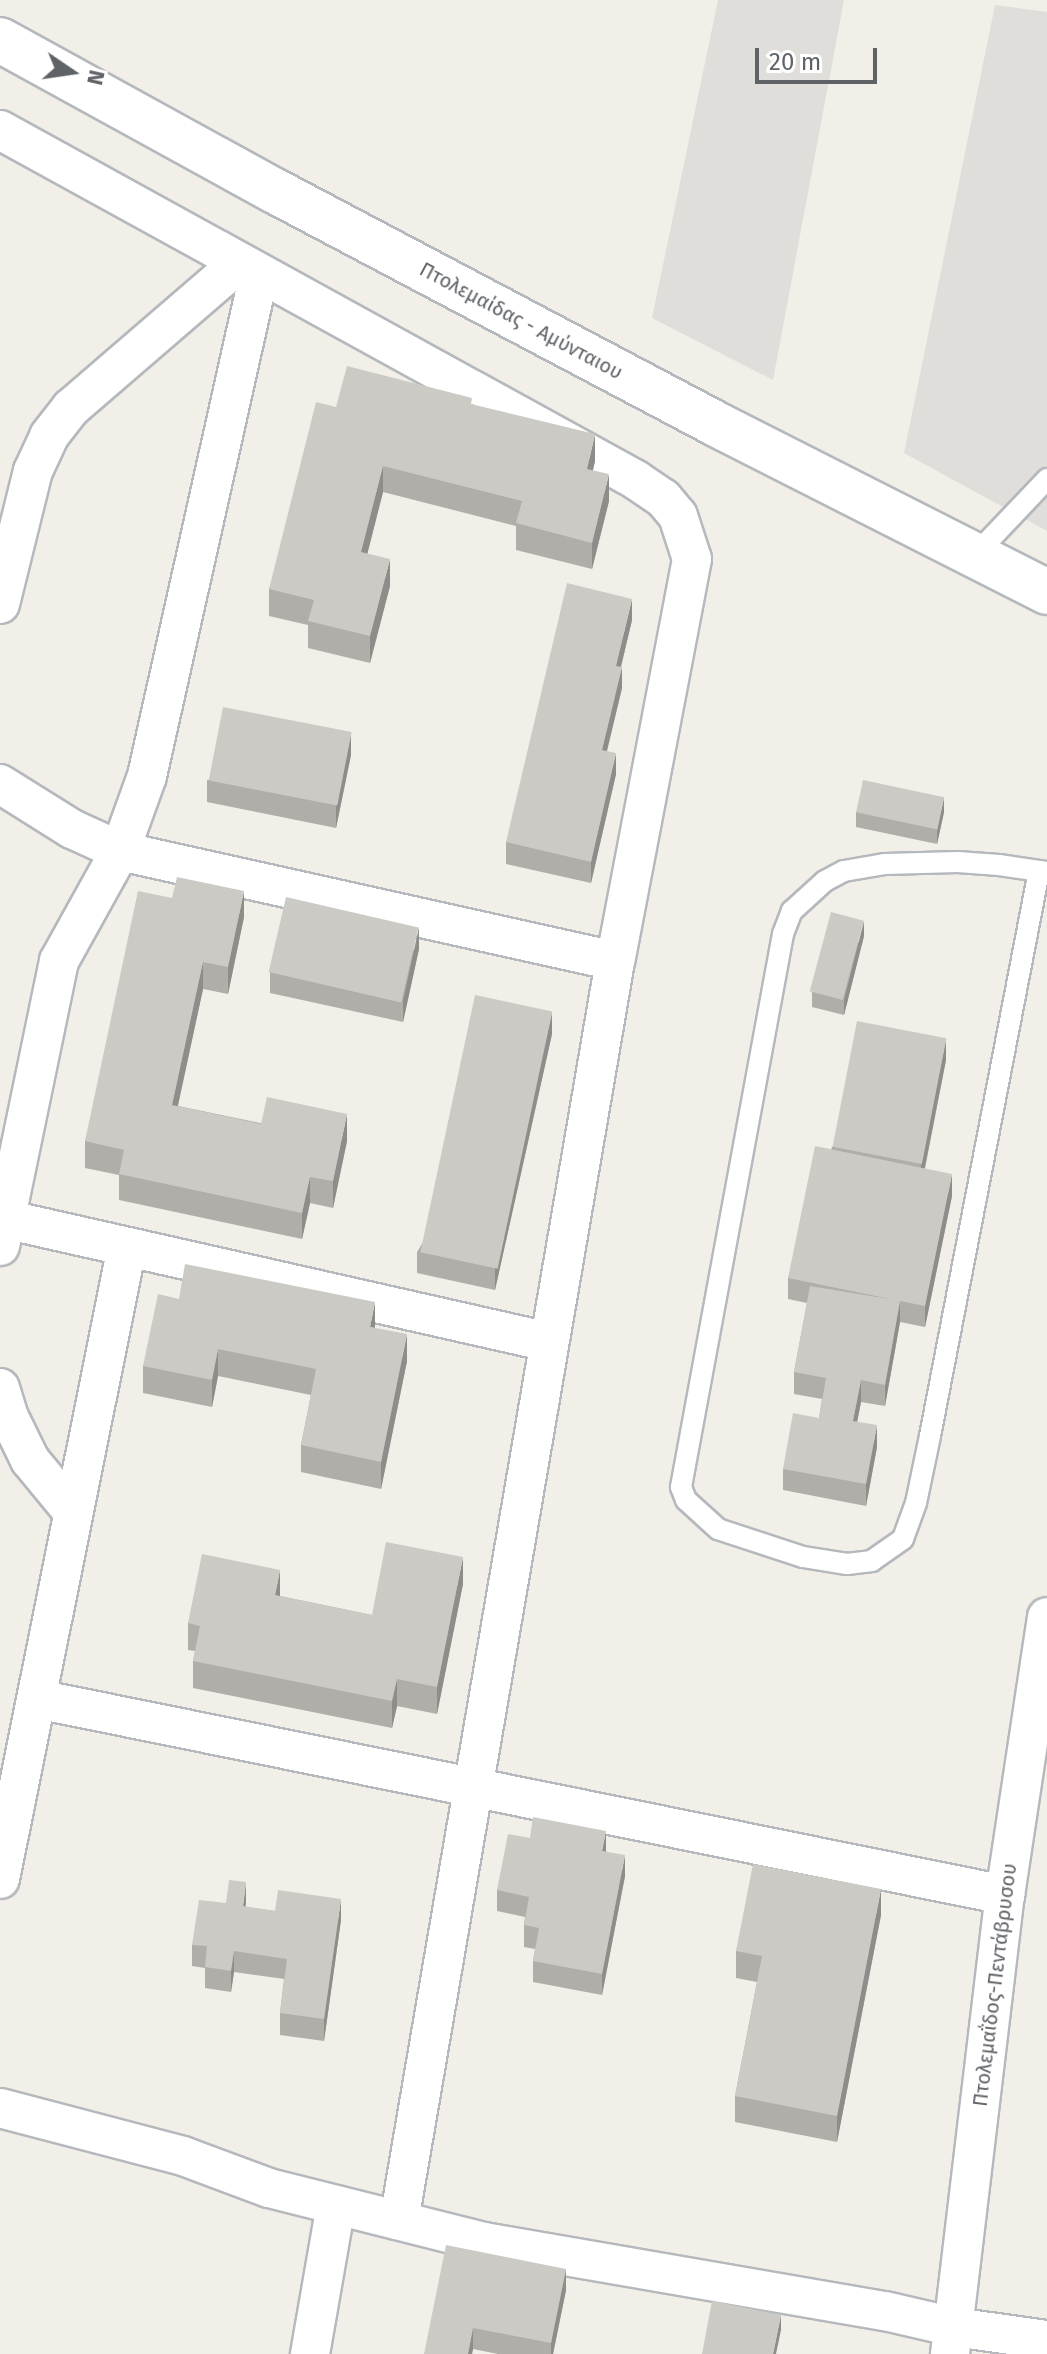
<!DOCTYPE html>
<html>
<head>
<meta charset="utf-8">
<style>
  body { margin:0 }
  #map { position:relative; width:1047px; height:2354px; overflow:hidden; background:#f1efe8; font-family:"Fira Sans",sans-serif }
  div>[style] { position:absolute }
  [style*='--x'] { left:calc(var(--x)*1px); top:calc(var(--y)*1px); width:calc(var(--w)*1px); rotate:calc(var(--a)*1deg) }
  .industrial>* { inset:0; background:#e0deda }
  .roads { filter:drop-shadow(2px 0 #b5b8bc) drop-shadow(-2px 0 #b5b8bc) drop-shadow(0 2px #b5b8bc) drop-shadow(0 -2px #b5b8bc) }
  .service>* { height:20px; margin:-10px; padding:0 10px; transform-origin:10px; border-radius:10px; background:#fff }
  .minor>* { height:38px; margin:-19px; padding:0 19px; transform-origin:19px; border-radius:19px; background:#fff }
  .secondary>* { height:44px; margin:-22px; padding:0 22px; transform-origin:22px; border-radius:22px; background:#fff }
  .wall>* { inset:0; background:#afaea9 }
  .shaded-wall>* { inset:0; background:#8f8d8a }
  .building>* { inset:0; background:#cccac5; transform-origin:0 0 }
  span { translate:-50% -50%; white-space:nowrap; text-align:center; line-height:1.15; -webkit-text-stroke:6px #fff; paint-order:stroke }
  .street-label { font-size:20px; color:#5f6368 }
  .north { position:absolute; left:32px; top:32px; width:80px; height:80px; -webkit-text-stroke:6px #fff; paint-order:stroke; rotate:103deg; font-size:22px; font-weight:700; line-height:32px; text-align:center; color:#5f6368 }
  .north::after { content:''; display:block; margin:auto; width:28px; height:36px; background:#5f6368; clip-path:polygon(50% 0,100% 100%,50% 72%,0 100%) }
  .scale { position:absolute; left:755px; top:48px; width:122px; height:36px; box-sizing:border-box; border:4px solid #5f6368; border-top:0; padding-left:10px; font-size:24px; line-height:28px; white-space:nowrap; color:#5f6368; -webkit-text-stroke:6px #fff; paint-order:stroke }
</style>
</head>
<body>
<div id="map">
  <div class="industrial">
    <div style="clip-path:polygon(718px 0,844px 0,773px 380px,652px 318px)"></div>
    <div style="clip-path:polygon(995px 5px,1047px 12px,1047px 531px,904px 453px)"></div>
  </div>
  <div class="roads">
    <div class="service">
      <div style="--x:975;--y:555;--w:105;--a:-46.5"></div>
      <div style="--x:1039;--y:871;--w:575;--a:100.92"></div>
      <div style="--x:930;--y:1436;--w:68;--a:101.8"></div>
      <div style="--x:916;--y:1503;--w:38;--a:110"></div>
      <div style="--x:903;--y:1539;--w:38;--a:145"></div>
      <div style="--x:872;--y:1561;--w:25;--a:173"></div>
      <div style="--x:847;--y:1564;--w:45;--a:-171"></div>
      <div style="--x:803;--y:1557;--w:89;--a:-161.8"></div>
      <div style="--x:718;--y:1529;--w:43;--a:-137.8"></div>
      <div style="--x:686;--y:1500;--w:14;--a:-111"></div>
      <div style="--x:681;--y:1487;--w:562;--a:-79.55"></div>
      <div style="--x:783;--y:934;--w:25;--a:-69"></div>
      <div style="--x:792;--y:911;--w:45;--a:-42.3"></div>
      <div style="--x:825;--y:881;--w:21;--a:-28"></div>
      <div style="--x:844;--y:871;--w:42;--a:-9.7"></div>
      <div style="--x:885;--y:864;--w:73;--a:-1.6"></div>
      <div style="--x:958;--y:862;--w:41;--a:4.2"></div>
      <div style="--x:999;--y:865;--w:49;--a:8.3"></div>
    </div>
    <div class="minor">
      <div style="--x:0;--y:130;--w:726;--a:28.82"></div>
      <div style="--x:636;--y:480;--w:32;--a:34"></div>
      <div style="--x:663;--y:498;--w:23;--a:50"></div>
      <div style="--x:678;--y:516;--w:45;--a:72"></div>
      <div style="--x:692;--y:559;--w:409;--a:100.8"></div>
      <div style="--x:615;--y:961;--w:1278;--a:99.73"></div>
      <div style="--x:0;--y:604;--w:137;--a:-76.1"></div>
      <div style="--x:33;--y:471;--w:38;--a:-65"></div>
      <div style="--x:49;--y:436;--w:36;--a:-52"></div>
      <div style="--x:71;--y:408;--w:222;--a:-40.8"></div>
      <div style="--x:0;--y:784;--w:85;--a:32"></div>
      <div style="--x:72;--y:829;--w:53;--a:24.6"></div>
      <div style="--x:120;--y:851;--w:507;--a:12.53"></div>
      <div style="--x:0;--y:1218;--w:563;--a:12.73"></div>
      <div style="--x:0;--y:1246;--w:291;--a:-78.3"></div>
      <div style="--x:59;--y:961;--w:126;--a:-61"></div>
      <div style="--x:120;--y:851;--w:80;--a:-70.2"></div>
      <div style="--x:147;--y:776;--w:514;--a:-77.42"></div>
      <div style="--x:0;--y:1388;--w:30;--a:73"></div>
      <div style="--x:9;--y:1417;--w:48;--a:64"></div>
      <div style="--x:30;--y:1460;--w:66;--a:50.5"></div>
      <div style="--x:37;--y:1699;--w:988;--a:11.45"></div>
      <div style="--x:0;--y:1879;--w:645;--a:-78.64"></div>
      <div style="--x:0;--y:2108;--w:189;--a:14.7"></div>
      <div style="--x:183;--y:2156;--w:92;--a:20.4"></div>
      <div style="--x:269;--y:2188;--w:222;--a:14.1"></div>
      <div style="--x:484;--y:2242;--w:407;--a:9.8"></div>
      <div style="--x:885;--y:2311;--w:71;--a:13.1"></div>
      <div style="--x:954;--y:2327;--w:94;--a:8"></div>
      <div style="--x:310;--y:2354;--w:151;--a:-80.1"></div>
      <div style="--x:950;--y:2354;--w:462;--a:-83.2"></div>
      <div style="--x:1005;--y:1895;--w:281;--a:-81.4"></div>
    </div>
    <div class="secondary">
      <div style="--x:0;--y:40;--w:314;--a:28.8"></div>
      <div style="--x:275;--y:191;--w:501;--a:27.84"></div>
      <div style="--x:718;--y:425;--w:369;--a:26.9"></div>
    </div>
  </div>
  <div class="wall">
    <div style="clip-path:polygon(472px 404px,595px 461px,593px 470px,609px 501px,592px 569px,516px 550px,516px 526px,383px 492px,367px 554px,390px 586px,370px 663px,308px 648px,308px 625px,269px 616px,269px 589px,336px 407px)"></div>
    <div style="clip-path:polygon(632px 620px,621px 667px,622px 688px,607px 751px,616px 774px,591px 883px,506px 864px,506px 842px)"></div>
    <div style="clip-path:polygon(351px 755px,336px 828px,207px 802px,207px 780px)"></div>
    <div style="clip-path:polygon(856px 812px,944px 812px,937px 844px,856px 827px)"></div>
    <div style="clip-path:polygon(172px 898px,244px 917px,228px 994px,203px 989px,178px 1106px,347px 1141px,333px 1208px,310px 1203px,302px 1239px,119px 1200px,119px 1175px,85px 1168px,85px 1141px)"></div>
    <div style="clip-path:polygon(864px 936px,844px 1015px,812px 1007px,812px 992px)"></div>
    <div style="clip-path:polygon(419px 949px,403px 1022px,270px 993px,270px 972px)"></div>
    <div style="clip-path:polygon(552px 1034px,495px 1290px,417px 1273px,417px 1252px)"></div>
    <div style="clip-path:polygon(946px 1060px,925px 1169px,952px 1196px,925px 1327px,900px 1322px,885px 1406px,861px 1402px,857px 1422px,877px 1447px,866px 1506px,783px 1490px,783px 1469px,819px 1418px,822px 1399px,794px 1394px,794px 1372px,807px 1303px,788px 1299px,788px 1278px,832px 1147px)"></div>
    <div style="clip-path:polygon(179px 1299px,375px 1328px,407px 1361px,381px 1489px,301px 1472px,301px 1445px,311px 1395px,218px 1376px,212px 1407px,143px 1393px,143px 1366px)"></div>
    <div style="clip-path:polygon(463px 1584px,437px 1714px,397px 1706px,392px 1728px,193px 1688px,193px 1661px,195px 1651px,188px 1650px,188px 1623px,280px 1596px,372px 1615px)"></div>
    <div style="clip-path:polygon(606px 1851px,625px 1876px,602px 1995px,533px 1982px,533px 1961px,535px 1949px,524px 1947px,524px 1925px,525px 1917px,497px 1911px,497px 1890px)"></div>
    <div style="clip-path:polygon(246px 1907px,341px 1920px,324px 2041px,280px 2035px,280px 2013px,284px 1979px,234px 1972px,231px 1992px,205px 1988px,205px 1968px,192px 1966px,192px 1945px)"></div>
    <div style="clip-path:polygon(881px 1915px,837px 2142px,735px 2122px,735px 2096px,757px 1982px,736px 1978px,736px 1951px)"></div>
    <div style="clip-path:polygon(566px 2269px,566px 2290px,553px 2354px,498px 2354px,473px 2349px,472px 2354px,424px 2354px)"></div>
  </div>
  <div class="shaded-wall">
    <div style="clip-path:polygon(595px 434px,595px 461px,587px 495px,587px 469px)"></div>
    <div style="clip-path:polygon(383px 466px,383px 492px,361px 579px,361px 552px)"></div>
    <div style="clip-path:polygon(609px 474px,609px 501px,592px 569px,592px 543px)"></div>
    <div style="clip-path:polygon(390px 559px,390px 586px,370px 663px,370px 636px)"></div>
    <div style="clip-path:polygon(632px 599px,632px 620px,616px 687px,616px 666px)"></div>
    <div style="clip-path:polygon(622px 667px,622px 688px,602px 771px,602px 750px)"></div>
    <div style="clip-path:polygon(351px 733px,351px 755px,336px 828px,336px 807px)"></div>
    <div style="clip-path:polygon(616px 753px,616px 774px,591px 883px,591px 862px)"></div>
    <div style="clip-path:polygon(944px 797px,944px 812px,937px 844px,937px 830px)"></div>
    <div style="clip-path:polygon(244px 891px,244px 917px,228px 994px,228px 967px)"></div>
    <div style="clip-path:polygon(864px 921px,864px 936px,844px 1015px,844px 1000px)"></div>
    <div style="clip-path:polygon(419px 927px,419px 949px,403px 1022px,403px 1001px)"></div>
    <div style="clip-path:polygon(203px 962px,203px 989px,172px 1132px,172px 1105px)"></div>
    <div style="clip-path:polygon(552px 1012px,552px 1034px,495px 1290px,495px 1269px)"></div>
    <div style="clip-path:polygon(946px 1039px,946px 1060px,921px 1186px,921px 1165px)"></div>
    <div style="clip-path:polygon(347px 1114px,347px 1141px,333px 1208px,333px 1181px)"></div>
    <div style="clip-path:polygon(952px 1174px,952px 1196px,925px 1327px,925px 1306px)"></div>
    <div style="clip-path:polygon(310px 1177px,310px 1203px,302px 1239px,302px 1213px)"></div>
    <div style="clip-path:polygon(900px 1301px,900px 1322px,885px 1406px,885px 1385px)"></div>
    <div style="clip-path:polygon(375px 1302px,375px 1328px,370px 1327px)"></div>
    <div style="clip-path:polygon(407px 1334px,407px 1361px,381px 1489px,381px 1462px)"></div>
    <div style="clip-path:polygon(218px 1349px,218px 1376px,212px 1407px,212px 1380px)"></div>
    <div style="clip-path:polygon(861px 1380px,861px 1402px,853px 1443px,853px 1421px)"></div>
    <div style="clip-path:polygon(877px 1425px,877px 1447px,866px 1506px,866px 1484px)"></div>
    <div style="clip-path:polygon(463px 1557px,463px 1584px,437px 1714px,437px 1687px)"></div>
    <div style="clip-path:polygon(280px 1570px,280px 1597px,275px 1595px)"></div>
    <div style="clip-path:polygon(397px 1679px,397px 1706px,392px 1728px,392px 1701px)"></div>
    <div style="clip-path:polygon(606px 1831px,606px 1852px,602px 1851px)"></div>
    <div style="clip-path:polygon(625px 1855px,625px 1876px,602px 1995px,602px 1974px)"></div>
    <div style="clip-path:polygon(246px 1882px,246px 1903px,243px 1928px,243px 1906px)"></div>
    <div style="clip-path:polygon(881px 1889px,881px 1915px,837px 2142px,837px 2116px)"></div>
    <div style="clip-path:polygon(341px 1899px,341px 1920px,324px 2041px,324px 2019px)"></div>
    <div style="clip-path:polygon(234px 1951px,234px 1972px,231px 1992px,231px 1971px)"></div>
    <div style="clip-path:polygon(566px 2269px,566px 2290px,553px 2354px,551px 2354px,551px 2343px)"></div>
    <div style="clip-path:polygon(781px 2315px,781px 2330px,776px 2354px,773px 2354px)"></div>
    <div style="clip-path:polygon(473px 2328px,473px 2349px,472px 2354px,468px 2354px)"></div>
  </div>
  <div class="building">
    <div style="clip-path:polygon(347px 366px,472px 398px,471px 404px,595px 434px,587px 469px,609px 474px,592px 543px,516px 523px,522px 501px,383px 466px,361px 552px,390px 559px,370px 636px,308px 621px,314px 600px,269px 589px,316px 402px,336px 407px)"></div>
    <div style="clip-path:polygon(567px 583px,632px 599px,616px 666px,622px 667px,602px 750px,616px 753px,591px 862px,506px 842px)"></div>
    <div style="left:223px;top:707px;width:131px;height:75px;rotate:11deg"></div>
    <div style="left:863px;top:780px;width:83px;height:33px;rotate:12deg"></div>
    <div style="clip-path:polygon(177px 877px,244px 891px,228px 967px,203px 962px,172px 1105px,261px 1124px,267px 1097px,347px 1114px,333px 1181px,310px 1177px,302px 1213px,119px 1174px,124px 1150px,85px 1141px,138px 891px,172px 898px)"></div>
    <div style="left:286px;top:897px;width:136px;height:77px;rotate:13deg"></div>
    <div style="left:831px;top:912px;width:34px;height:82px;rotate:15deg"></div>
    <div style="left:475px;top:995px;width:79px;height:263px;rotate:12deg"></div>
    <div style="left:857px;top:1021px;width:91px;height:128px;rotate:11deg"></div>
    <div style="clip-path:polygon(815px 1146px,952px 1174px,925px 1306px,900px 1301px,885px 1385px,861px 1380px,853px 1421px,877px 1425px,866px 1484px,783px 1469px,793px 1413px,819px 1418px,826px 1378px,794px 1372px,810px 1286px,895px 1300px,788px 1278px)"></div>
    <div style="clip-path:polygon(185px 1264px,375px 1302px,370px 1327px,407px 1334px,381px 1462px,301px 1445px,316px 1369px,218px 1349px,212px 1380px,143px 1366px,158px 1294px,179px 1299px)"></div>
    <div style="clip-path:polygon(386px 1542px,463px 1557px,437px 1687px,397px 1679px,392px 1701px,193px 1661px,200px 1626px,188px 1623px,202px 1554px,280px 1570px,275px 1595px,372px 1615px)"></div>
    <div style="clip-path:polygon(533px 1817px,606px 1831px,602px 1851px,625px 1855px,602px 1974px,533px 1961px,539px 1928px,524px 1925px,529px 1897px,497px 1890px,508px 1834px,530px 1838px)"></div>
    <div style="clip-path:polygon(753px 1864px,881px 1889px,837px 2116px,735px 2096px,762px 1956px,736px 1951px)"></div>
    <div style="clip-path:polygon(229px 1880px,246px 1882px,243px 1906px,275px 1911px,278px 1890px,341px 1899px,324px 2019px,280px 2013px,287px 1959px,234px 1951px,231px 1971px,205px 1967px,207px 1946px,192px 1945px,199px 1900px,226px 1903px)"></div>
    <div style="clip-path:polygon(446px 2245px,566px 2269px,551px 2343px,473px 2328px,468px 2354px,424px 2354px)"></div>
    <div style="clip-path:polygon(712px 2301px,781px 2315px,773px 2354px,702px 2354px)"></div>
  </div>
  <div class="street-label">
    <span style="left:521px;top:321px;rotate:28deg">Πτολεμαίδας - Αμύνταιου</span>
    <span style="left:995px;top:1985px;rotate:-83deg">Πτολεμαΐδος-Πεντάβρυσου</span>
  </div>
  <div class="north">N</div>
  <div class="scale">20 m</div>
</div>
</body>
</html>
